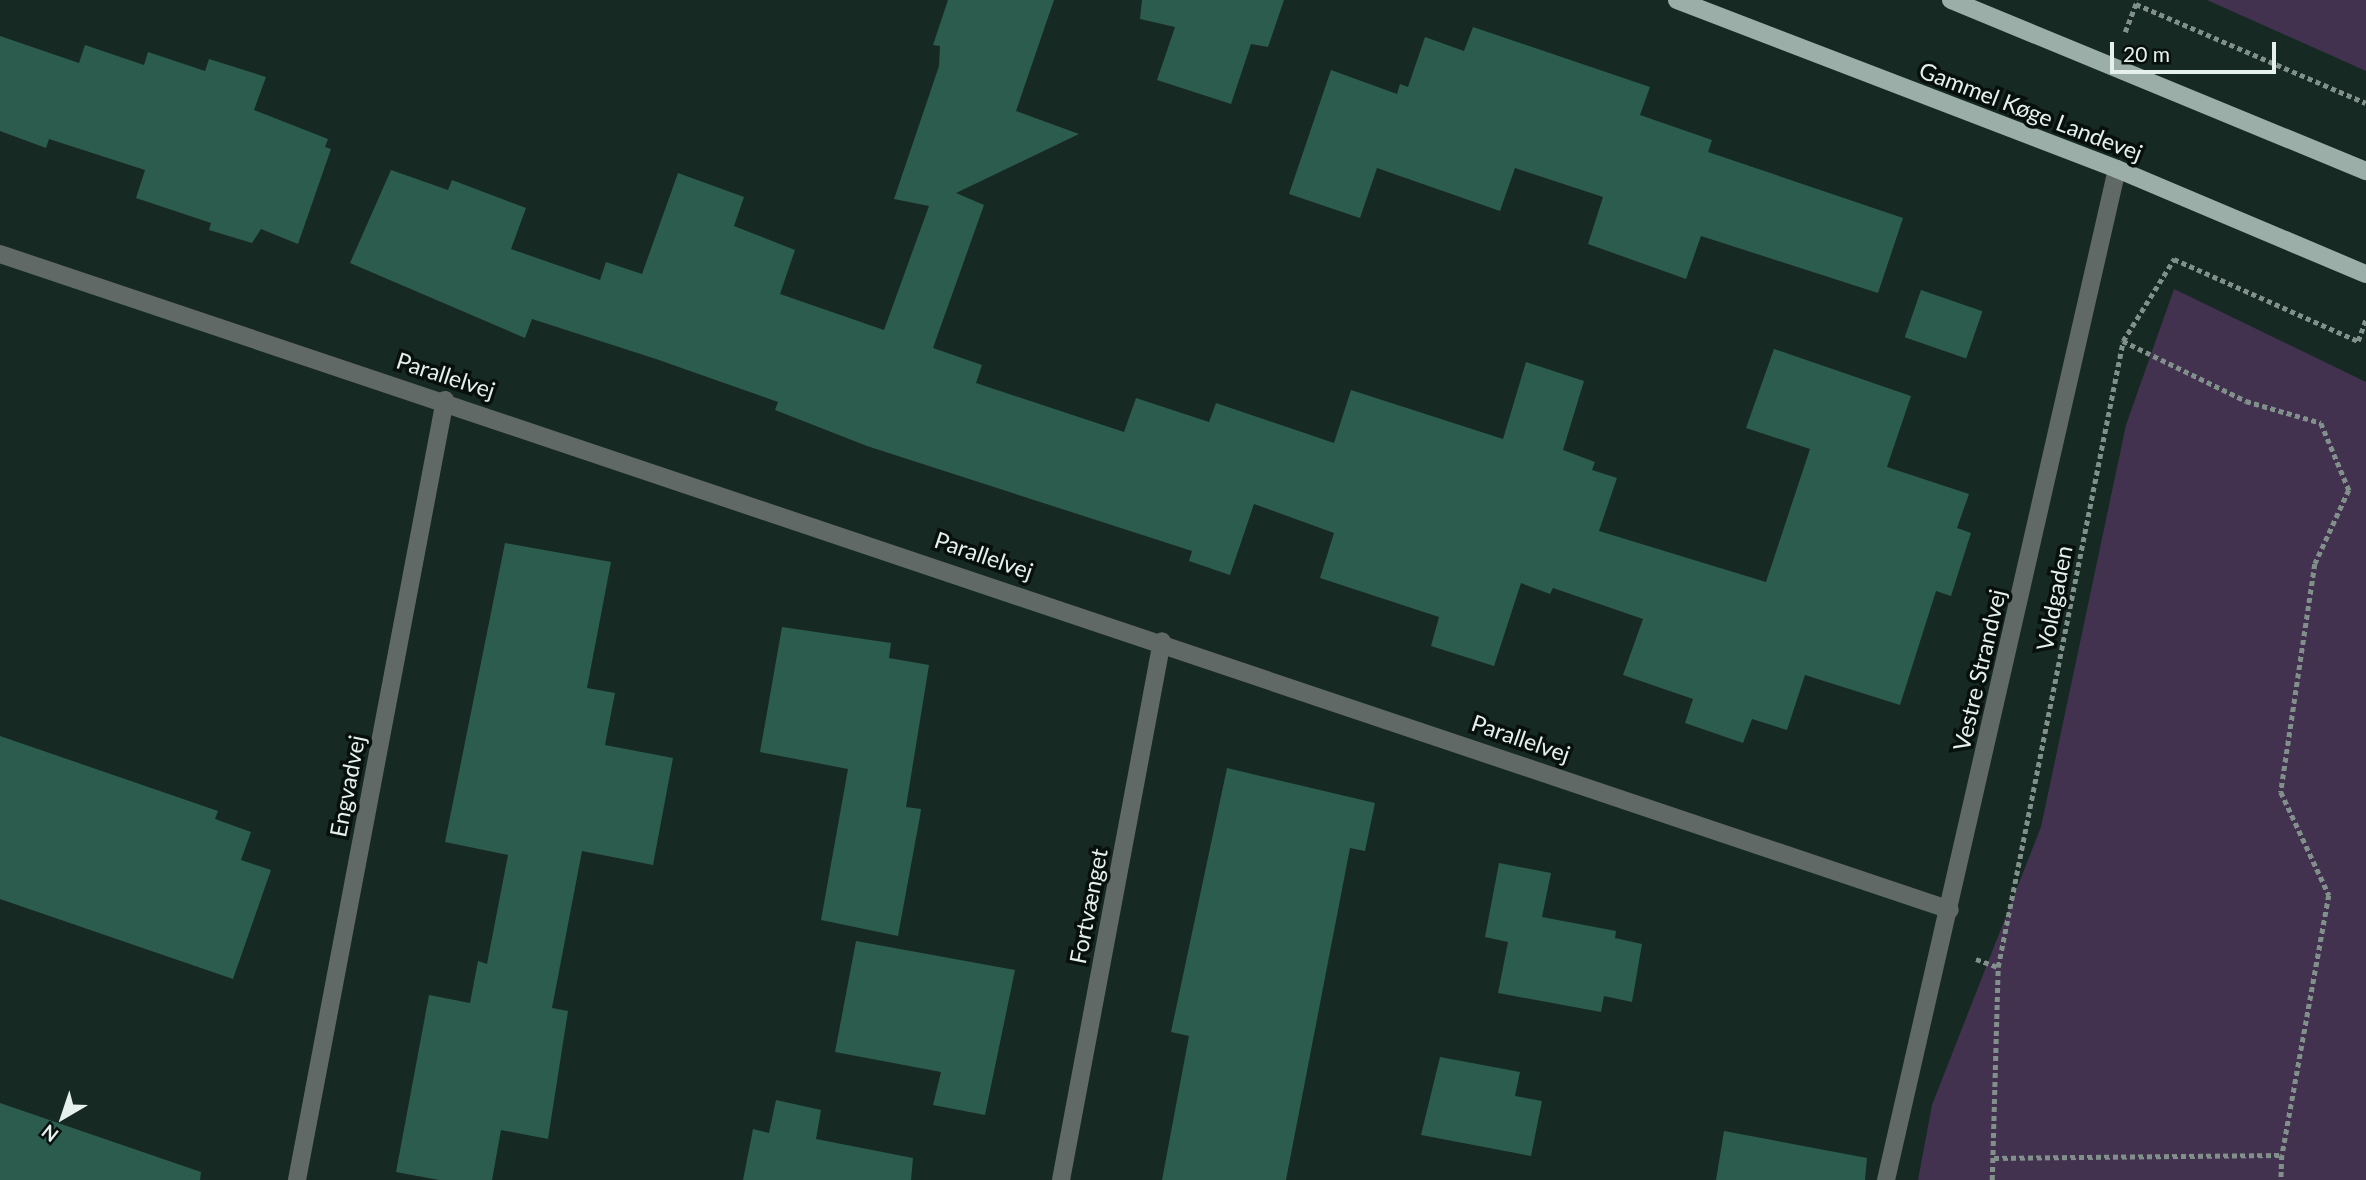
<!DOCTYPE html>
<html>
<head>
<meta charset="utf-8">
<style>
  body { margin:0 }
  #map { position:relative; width:2366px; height:1180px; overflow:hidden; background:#172923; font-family:Lato,sans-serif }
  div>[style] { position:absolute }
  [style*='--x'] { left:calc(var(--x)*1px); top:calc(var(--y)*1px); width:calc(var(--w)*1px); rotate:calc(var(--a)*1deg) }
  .green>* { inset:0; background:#423250 }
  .building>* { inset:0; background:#2c5c4e; transform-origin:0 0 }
  .path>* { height:4.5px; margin-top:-2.25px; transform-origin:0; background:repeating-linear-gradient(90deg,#82908c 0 5px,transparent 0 8.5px) }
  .minor>* { height:18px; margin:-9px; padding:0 9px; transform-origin:9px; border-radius:9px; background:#606966 }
  .major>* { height:18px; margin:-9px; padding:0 9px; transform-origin:9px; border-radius:9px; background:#9caea8 }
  span { translate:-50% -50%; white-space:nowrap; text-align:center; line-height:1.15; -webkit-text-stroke:7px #08100d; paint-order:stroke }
  .street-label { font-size:23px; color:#e6f1ed }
  .north { position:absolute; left:28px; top:1082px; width:70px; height:70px; -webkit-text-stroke:5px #08100d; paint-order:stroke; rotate:219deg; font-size:19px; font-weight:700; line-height:28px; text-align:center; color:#e6f1ed }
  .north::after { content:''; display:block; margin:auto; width:24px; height:32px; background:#e6f1ed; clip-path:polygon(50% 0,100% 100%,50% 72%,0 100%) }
  .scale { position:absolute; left:2110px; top:42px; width:166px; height:32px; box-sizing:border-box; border:4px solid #e6f1ed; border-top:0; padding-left:9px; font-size:21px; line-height:24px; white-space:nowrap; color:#e6f1ed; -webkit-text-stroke:5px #08100d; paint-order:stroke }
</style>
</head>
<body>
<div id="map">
  <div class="green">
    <div style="clip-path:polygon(2207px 0,2366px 0,2366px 71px)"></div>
    <div style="clip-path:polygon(2174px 289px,2366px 382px,2366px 1180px,1918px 1180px,1932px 1105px,2041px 827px,2126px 425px)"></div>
  </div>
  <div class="building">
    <div style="clip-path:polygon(948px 0,1054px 0,1016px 111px,1079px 134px,956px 193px,984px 205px,933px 348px,982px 365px,976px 383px,1124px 432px,1136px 398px,1209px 422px,1216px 403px,1334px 443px,1351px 390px,1503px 439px,1526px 362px,1584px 381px,1563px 450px,1595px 462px,1592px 470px,1617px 478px,1599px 531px,1766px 582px,1810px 449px,1746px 428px,1774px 349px,1911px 396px,1887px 467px,1969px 494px,1957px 528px,1971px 533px,1951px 596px,1936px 591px,1900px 705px,1805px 675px,1787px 730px,1752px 719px,1743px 743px,1685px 723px,1693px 699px,1623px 675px,1643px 619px,1553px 588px,1550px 594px,1521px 583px,1494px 666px,1431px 646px,1439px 617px,1320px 578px,1334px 533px,1254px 504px,1230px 575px,1189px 561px,1192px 551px,867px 446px,775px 410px,778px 402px,656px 359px,532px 319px,525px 338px,350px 263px,391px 170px,448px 190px,452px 180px,526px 208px,511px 249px,600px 280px,606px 262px,642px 274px,678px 173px,744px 197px,734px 226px,795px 250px,780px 294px,884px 330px,929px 206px,894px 199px,939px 66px,940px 46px,933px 45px)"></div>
    <div style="clip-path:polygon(1142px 0,1284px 0,1268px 47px,1251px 44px,1231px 104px,1157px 80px,1175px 27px,1140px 19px)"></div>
    <div style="clip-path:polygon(1473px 27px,1650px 87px,1640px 115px,1712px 140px,1708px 152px,1903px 218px,1878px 293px,1701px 236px,1686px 279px,1588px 244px,1603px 197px,1515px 168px,1500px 211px,1377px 168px,1360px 218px,1289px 194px,1331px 70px,1397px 94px,1400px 84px,1408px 87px,1425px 37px,1464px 51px)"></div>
    <div style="clip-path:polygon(0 36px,79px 63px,85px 45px,144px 65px,148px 52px,205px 71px,209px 59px,266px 77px,254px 110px,328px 139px,325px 147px,331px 149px,298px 244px,261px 229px,252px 243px,209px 230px,211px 223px,136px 198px,145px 170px,49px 139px,46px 148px,0 131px)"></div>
    <div style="left:1921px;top:290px;width:65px;height:50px;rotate:19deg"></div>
    <div style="clip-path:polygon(505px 543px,611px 562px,587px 688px,615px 693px,605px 745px,673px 758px,653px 865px,582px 851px,552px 1008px,568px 1011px,548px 1139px,501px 1130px,492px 1180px,439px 1180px,396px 1172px,429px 995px,470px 1003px,478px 961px,487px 964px,508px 855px,445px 842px)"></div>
    <div style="clip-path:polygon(782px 627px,891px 643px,889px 658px,929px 665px,906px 807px,921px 809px,920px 816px,898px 936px,821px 920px,848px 769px,760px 752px)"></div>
    <div style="clip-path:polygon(0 736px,218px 811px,215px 819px,251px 832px,241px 860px,271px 870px,233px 979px,0 899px)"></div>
    <div style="clip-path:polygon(1227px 768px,1375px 803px,1365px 851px,1350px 848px,1286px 1180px,1162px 1180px,1189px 1036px,1171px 1032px)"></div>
    <div style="clip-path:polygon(1499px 863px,1551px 873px,1542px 917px,1616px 931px,1615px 938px,1642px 944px,1632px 1002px,1604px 996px,1601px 1012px,1498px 993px,1508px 942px,1485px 937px)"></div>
    <div style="clip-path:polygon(856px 941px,1015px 970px,985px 1115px,933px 1105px,941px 1072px,835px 1052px)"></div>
    <div style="clip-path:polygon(1440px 1057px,1520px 1072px,1515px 1096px,1542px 1101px,1531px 1156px,1421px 1135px)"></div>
    <div style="clip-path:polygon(776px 1100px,821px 1110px,816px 1139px,913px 1158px,911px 1180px,743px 1180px,753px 1129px,769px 1133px)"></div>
    <div style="clip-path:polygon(0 1103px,201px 1172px,200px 1180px,0 1180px)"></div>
    <div style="clip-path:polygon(1724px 1131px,1867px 1158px,1865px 1180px,1716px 1180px)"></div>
  </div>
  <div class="path">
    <div style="--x:2136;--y:4;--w:250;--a:23.3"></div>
    <div style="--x:2125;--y:32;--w:34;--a:-69"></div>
    <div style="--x:2123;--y:341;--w:137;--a:26"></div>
    <div style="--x:2246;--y:401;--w:78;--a:16.3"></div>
    <div style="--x:2321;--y:423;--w:73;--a:67.3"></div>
    <div style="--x:2349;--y:490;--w:81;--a:114.7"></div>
    <div style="--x:2315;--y:564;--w:231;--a:98.5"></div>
    <div style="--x:2281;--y:792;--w:114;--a:65"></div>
    <div style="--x:2329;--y:895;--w:264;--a:100.2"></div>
    <div style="--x:1976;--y:959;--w:23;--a:20"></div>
    <div style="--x:1994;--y:1158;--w:288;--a:-0.6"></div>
    <div style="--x:2282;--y:1155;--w:25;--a:92"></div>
    <div style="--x:1992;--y:1180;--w:213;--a:-88.4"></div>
    <div style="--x:1998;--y:967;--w:638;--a:-78.71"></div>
    <div style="--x:2123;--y:341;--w:97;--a:-58.1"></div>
    <div style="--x:2174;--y:259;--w:201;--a:24"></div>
    <div style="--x:2358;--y:341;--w:23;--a:-70"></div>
  </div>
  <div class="minor">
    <div style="--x:0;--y:254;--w:2057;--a:18.59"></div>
    <div style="--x:297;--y:1180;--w:794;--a:-79.26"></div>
    <div style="--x:1061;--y:1180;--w:548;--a:-79.39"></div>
    <div style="--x:1886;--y:1180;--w:1037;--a:-77.13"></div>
  </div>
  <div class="major">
    <div style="--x:1677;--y:0;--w:471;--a:21"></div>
    <div style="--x:2117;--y:169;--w:270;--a:22.9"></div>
    <div style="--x:1951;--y:0;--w:449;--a:22.4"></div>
  </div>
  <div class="street-label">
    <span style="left:2031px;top:111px;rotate:21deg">Gammel Køge Landevej</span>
    <span style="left:446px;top:375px;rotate:18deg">Parallelvej</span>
    <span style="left:984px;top:555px;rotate:19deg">Parallelvej</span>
    <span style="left:2054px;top:598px;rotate:-79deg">Voldgaden</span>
    <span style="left:1979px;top:670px;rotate:-77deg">Vestre Strandvej</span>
    <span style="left:1521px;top:738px;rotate:19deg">Parallelvej</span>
    <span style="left:347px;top:786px;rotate:-79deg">Engvadvej</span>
    <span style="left:1088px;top:906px;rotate:-79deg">Fortvænget</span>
  </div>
  <div class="north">N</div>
  <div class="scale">20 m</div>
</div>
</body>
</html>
